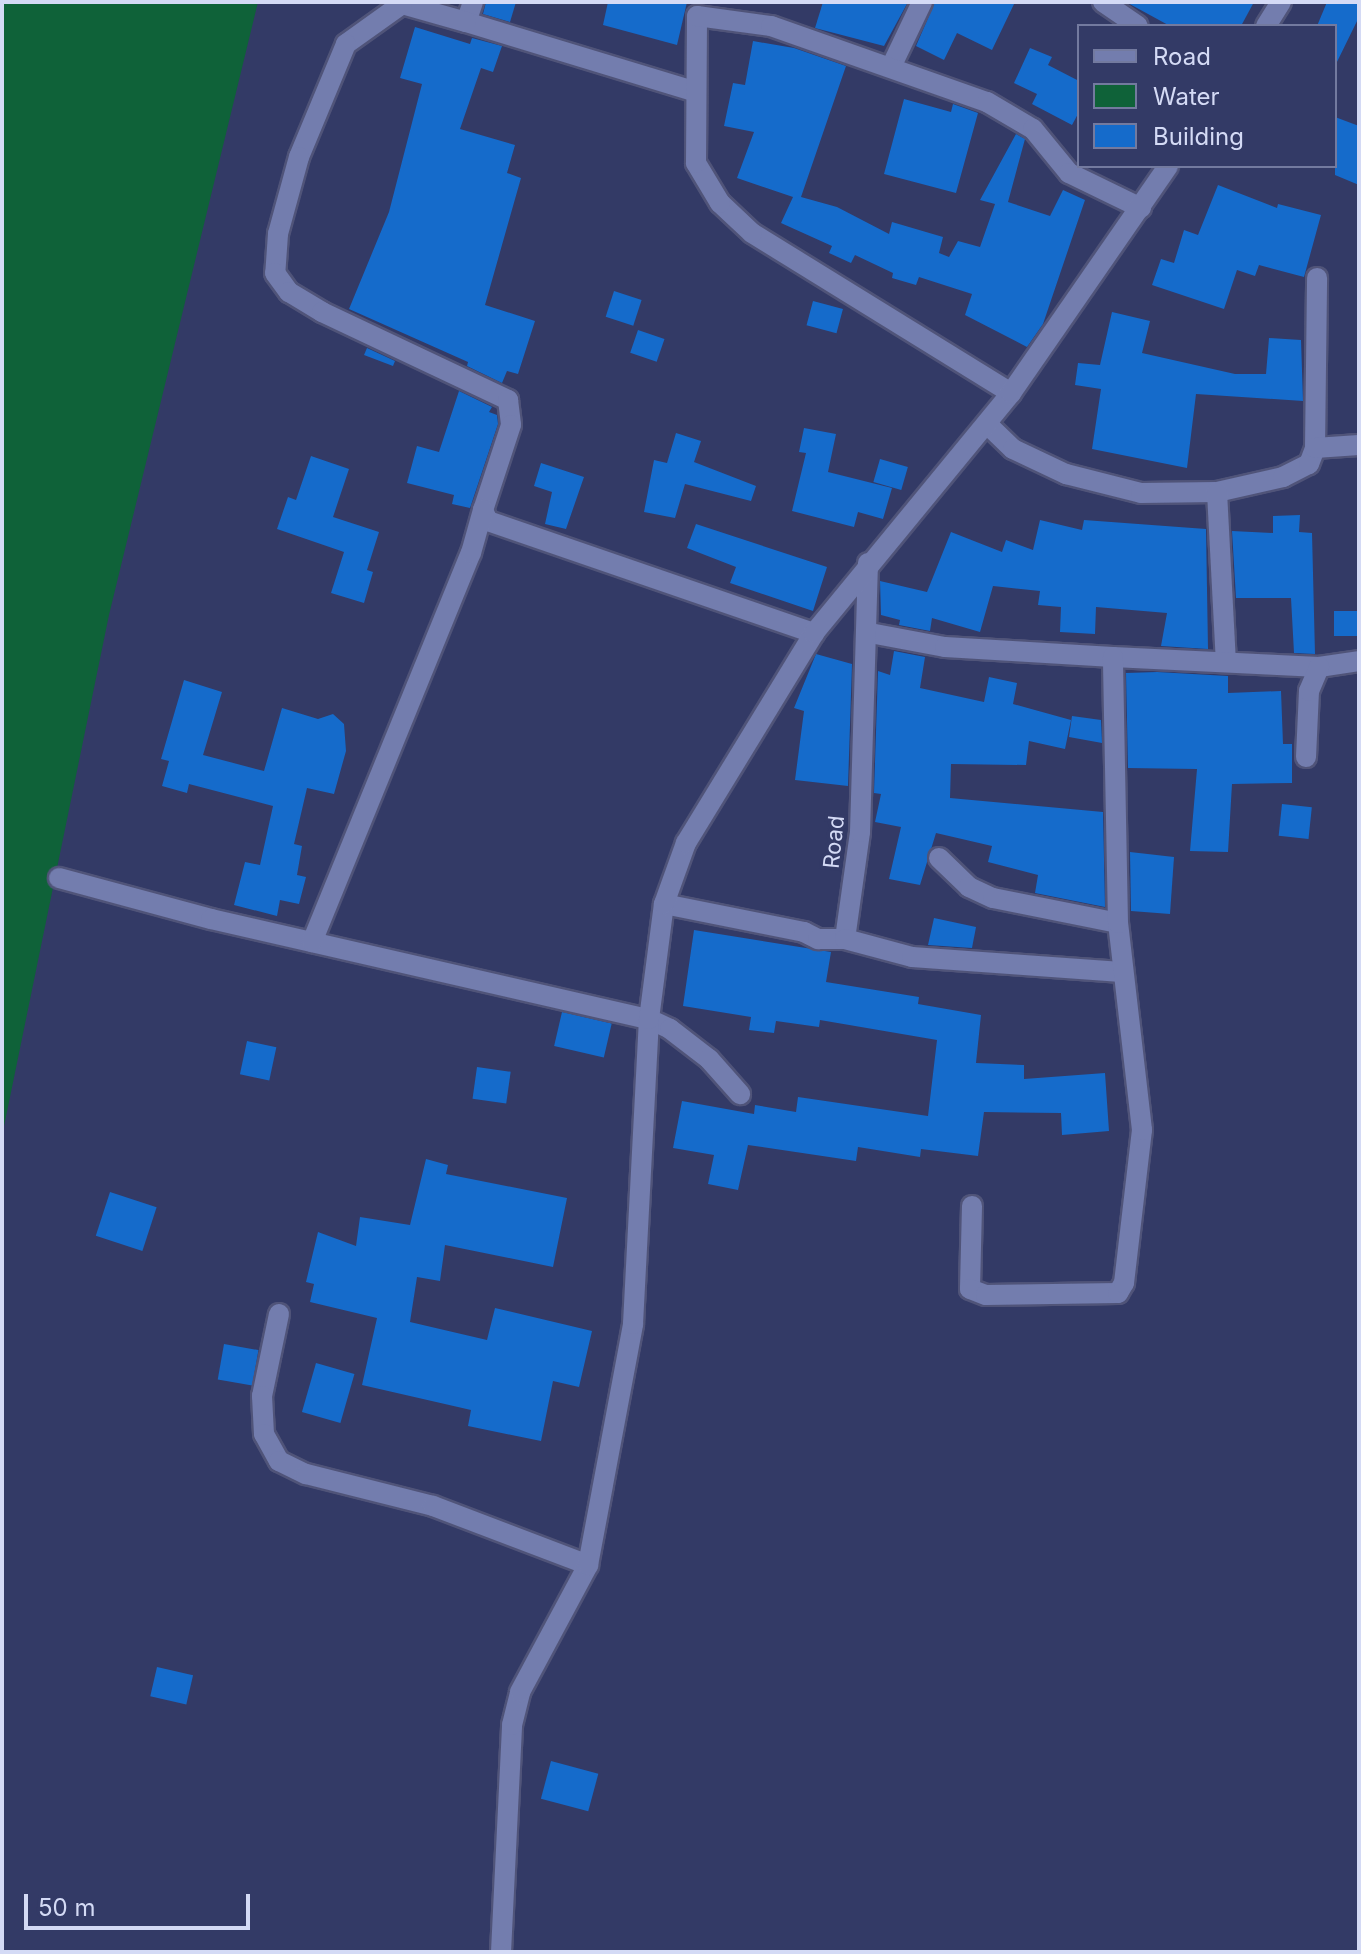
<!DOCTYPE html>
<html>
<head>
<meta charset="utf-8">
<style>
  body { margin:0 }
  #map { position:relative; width:1361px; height:1954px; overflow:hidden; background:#333a66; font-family:Inter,sans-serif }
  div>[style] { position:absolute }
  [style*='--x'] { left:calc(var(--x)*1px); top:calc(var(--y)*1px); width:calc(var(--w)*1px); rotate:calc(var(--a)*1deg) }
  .water>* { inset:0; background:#0f6239 }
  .building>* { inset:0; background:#156bcb; transform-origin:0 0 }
  .roads { filter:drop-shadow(2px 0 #505479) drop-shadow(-2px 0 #505479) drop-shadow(0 2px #505479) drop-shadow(0 -2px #505479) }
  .street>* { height:20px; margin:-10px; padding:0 10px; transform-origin:10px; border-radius:10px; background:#737dae }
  span { translate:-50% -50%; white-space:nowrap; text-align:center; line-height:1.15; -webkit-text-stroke:7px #333a66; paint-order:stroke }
  .street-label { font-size:22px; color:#d4daf5 }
  .frame { position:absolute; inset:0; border:4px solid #d4daf5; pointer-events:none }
  .legend { position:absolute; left:1077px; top:24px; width:260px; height:144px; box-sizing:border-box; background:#333a66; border:2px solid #737a9f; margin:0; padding:10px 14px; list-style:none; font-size:24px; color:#d4daf5 }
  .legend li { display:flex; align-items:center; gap:16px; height:40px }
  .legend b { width:40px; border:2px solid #737a9f }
  .scale { position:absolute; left:24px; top:1894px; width:226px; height:36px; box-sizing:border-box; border:4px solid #d4daf5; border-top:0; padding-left:10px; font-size:24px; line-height:28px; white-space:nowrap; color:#d4daf5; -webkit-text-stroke:6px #333a66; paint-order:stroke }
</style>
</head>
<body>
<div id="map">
  <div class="water">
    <div style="clip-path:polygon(2px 2px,258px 2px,109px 615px,2px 1136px)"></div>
  </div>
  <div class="building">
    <div style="clip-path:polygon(486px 2px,516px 2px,510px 22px,483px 14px)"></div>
    <div style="clip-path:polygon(608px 2px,687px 2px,677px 45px,603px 25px)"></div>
    <div style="clip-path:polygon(823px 2px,908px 2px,884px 46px,815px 28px)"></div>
    <div style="clip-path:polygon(935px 2px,1015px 2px,992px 50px,957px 33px,944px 60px,916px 46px)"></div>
    <div style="clip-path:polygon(1126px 2px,1254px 2px,1241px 26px,1170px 26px)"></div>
    <div style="clip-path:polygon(1327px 2px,1359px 2px,1359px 17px,1335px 66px,1335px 26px,1317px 26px)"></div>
    <div style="clip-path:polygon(415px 27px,470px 44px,472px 38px,502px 46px,493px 72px,481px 68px,460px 129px,515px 145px,507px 173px,521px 178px,485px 305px,535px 321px,518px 374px,507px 371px,502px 383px,467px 366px,468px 362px,349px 309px,389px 212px,422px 84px,400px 78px)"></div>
    <div style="clip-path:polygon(753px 41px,794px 48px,846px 66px,801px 197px,837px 207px,889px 234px,892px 222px,943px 237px,939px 253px,949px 257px,958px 241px,980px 247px,995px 204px,980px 200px,1016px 134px,1025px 139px,1008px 202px,1050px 216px,1063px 190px,1085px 200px,1043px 324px,1027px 347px,965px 315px,972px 294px,919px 277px,916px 285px,892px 278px,893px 273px,855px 255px,851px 263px,829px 253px,832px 246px,781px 223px,793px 197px,737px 178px,754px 132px,724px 126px,733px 83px,745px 85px)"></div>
    <div style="clip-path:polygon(1030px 48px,1052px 57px,1048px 65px,1079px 81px,1079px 112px,1072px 125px,1032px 104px,1037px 94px,1014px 83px)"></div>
    <div style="clip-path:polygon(904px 99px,951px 112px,953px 104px,978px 113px,956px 193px,884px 174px)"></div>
    <div style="clip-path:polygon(1335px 117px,1359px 126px,1359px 185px,1335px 175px)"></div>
    <div style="clip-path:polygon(1218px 185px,1277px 208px,1278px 204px,1321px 215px,1304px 277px,1259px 265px,1255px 276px,1237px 270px,1224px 309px,1152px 285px,1161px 259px,1174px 263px,1184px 230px,1198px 235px)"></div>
    <div style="left:614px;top:291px;width:29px;height:27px;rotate:18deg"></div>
    <div style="left:813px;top:301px;width:31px;height:25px;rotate:15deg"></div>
    <div style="clip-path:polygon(1112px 312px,1150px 321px,1142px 353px,1235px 374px,1266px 374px,1269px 338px,1301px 340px,1303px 401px,1196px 394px,1187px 468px,1092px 449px,1101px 389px,1075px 385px,1078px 363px,1100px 365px)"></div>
    <div style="left:638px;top:330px;width:28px;height:24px;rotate:19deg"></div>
    <div style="clip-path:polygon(367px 348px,395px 361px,393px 366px,364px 355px)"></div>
    <div style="clip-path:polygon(459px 391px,492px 407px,489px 412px,497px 415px,498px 424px,470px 508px,452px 504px,454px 495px,407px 483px,417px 446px,439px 452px)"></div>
    <div style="clip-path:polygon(804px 428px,836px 434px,828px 472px,892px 488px,883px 519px,858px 512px,854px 527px,792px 511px,806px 453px,799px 452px)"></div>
    <div style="clip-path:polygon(676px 433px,701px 441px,694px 462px,756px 486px,751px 501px,685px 484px,675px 518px,644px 512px,654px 460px,667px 463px)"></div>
    <div style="clip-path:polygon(311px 456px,349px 469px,333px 517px,379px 532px,367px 570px,373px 572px,364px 603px,331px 593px,344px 552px,277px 529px,288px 497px,296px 500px)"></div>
    <div style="left:880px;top:459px;width:29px;height:24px;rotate:16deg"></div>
    <div style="clip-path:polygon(541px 463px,584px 477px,566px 529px,545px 524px,552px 492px,534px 486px)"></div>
    <div style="clip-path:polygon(1300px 515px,1299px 532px,1312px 533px,1315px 654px,1294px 653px,1291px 598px,1236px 598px,1232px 531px,1273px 533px,1273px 516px)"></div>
    <div style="clip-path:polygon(1040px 520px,1082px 530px,1084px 520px,1206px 529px,1208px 649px,1161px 646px,1167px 613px,1096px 607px,1095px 634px,1060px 632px,1061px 607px,1038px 605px,1040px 591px,993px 586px,980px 632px,932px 618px,930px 631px,899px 625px,900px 620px,881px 615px,880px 581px,927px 592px,951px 532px,1002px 552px,1006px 540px,1033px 550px)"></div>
    <div style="clip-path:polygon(696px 524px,827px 567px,813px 611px,730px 583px,736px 567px,687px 548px)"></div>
    <div style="left:1334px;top:611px;width:25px;height:25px"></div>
    <div style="clip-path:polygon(894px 651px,925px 657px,920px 688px,984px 702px,989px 677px,1017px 683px,1013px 704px,1071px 720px,1065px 749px,1029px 741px,1026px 765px,951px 764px,950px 798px,1103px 812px,1105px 907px,1035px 893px,1038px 875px,988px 862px,992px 846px,936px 833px,920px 885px,889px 879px,901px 827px,875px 822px,881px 794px,874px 793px,878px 671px,890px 675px)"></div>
    <div style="clip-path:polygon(816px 654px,852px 664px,848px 786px,795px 780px,804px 711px,794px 708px)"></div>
    <div style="clip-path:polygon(1157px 672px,1228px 676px,1228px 693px,1281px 691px,1283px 744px,1292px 744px,1292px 783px,1232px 784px,1228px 852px,1190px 851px,1197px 769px,1128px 768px,1126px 673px)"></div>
    <div style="clip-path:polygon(184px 680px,222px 692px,203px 755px,264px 771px,282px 708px,318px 719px,333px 714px,344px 724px,346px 751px,334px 794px,307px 788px,294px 844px,302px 846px,297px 875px,306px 877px,299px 904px,280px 900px,277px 916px,234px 905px,245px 862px,260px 865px,273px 806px,189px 784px,187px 793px,162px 786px,169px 761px,161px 759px)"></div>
    <div style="clip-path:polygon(1072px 716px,1101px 720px,1102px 743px,1069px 737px)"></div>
    <div style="left:1282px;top:804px;width:30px;height:32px;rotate:6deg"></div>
    <div style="clip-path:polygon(1130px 852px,1174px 857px,1170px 914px,1131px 911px)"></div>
    <div style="clip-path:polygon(934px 918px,976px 927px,972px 948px,928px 945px)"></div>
    <div style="clip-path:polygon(694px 930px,831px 952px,826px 982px,919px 997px,918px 1004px,981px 1015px,976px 1063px,1024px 1065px,1024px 1079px,1105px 1073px,1109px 1131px,1062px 1135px,1061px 1113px,984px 1112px,978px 1156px,921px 1149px,920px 1157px,858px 1147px,856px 1161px,748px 1145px,738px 1190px,708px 1184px,714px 1155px,673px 1148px,682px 1101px,754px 1114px,755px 1105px,796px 1112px,798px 1097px,928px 1116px,937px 1040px,820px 1020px,819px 1027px,776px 1021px,774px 1033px,749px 1030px,751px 1017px,683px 1006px)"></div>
    <div style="left:562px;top:1012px;width:51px;height:35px;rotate:13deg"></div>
    <div style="left:247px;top:1041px;width:30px;height:34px;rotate:12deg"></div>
    <div style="left:477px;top:1067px;width:34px;height:32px;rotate:8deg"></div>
    <div style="clip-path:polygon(426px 1159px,448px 1165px,446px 1174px,567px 1198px,553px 1267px,445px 1245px,440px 1281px,417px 1277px,410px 1322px,487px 1340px,495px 1308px,592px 1331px,579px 1387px,553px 1381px,541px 1441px,468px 1426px,471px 1410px,362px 1385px,377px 1318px,310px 1302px,314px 1284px,306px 1282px,318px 1232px,356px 1246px,360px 1217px,410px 1225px)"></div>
    <div style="left:110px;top:1192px;width:49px;height:46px;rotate:18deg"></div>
    <div style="left:224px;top:1344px;width:35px;height:36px;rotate:10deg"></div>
    <div style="left:316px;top:1363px;width:40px;height:51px;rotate:16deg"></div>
    <div style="left:157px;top:1667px;width:37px;height:30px;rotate:13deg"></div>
    <div style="left:551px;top:1761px;width:49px;height:39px;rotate:15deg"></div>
  </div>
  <div class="roads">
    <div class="street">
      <div style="--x:473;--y:2;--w:21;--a:109"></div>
      <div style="--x:466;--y:22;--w:237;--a:16.9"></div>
      <div style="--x:1103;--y:2;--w:42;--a:34.4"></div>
      <div style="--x:466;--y:22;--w:66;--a:-164.3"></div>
      <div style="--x:402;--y:4;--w:69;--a:144.5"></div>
      <div style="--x:346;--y:44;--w:122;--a:112.6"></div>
      <div style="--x:299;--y:157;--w:80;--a:105.3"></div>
      <div style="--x:278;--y:234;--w:39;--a:94"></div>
      <div style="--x:275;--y:273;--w:24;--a:54"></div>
      <div style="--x:289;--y:292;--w:39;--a:31"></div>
      <div style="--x:322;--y:312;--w:206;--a:25.3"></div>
      <div style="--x:508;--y:400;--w:25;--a:83"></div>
      <div style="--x:511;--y:425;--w:89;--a:108.2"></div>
      <div style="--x:483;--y:510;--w:12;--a:66"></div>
      <div style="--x:488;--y:521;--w:345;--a:19"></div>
      <div style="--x:1266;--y:26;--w:28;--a:-58"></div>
      <div style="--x:892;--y:65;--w:70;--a:-64.5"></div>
      <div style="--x:1011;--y:393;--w:304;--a:-148.3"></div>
      <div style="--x:752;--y:233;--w:44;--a:-136.8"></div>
      <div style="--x:720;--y:203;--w:47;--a:-121"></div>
      <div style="--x:696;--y:163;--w:147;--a:-89.6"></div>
      <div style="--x:697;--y:16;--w:75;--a:7.7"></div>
      <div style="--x:771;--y:26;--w:229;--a:19.4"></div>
      <div style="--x:987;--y:102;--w:53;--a:30.4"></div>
      <div style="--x:1033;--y:129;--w:57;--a:50.7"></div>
      <div style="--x:1069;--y:173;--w:80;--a:25.9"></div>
      <div style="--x:987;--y:424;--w:36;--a:44"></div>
      <div style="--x:1013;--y:449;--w:59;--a:25.3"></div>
      <div style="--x:1066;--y:474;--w:77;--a:14.2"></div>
      <div style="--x:1141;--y:493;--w:76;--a:-0.8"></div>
      <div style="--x:1217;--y:492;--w:68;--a:-12.8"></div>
      <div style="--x:1283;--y:477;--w:29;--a:-27"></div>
      <div style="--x:1309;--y:464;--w:17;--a:-69"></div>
      <div style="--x:1315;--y:448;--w:170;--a:-89.3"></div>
      <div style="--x:1315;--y:448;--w:44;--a:-3.9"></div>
      <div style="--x:1217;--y:492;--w:169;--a:87"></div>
      <div style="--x:870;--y:633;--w:76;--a:10.6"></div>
      <div style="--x:945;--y:647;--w:168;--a:3.4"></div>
      <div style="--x:1113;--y:657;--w:206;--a:2.8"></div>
      <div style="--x:1319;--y:667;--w:40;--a:-8.5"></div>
      <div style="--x:1306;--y:757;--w:66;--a:-87.4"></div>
      <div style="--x:1309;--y:691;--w:26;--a:-67"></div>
      <div style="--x:939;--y:858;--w:42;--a:44"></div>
      <div style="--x:969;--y:887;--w:26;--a:25"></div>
      <div style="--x:993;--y:898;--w:127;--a:11.3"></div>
      <div style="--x:59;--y:878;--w:157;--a:15.1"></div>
      <div style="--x:211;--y:919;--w:449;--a:12.9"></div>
      <div style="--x:649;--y:1019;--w:23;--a:25"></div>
      <div style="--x:670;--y:1029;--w:49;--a:37.6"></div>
      <div style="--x:709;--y:1059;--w:47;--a:48.5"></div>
      <div style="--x:664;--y:904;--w:143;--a:11.3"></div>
      <div style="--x:804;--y:932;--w:16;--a:27"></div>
      <div style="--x:818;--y:939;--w:27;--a:0"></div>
      <div style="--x:845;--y:939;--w:108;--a:-82"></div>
      <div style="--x:860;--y:832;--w:269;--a:-88.3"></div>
      <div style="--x:845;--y:939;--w:69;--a:15"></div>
      <div style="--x:912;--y:957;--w:210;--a:4.1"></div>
      <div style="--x:312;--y:942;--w:420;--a:-67.8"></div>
      <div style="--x:471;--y:553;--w:45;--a:-74.4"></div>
      <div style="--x:972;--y:1206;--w:83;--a:91.4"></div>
      <div style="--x:970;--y:1289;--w:17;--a:21"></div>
      <div style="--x:986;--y:1295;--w:132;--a:-0.9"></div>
      <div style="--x:1118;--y:1293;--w:12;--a:-59"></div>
      <div style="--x:1124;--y:1283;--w:154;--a:-83.3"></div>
      <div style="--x:1142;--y:1130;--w:208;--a:-96.6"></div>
      <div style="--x:1118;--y:923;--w:266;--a:-91.1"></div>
      <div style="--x:279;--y:1314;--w:84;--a:101.7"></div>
      <div style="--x:262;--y:1396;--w:38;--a:87"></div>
      <div style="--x:264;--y:1434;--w:31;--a:61"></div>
      <div style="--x:279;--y:1461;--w:30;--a:26"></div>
      <div style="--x:306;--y:1474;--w:131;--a:14.1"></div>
      <div style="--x:433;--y:1506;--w:166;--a:20.8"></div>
      <div style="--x:501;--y:1952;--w:227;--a:-87.2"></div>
      <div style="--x:512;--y:1725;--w:34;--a:-76"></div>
      <div style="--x:520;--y:1692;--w:144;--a:-61.8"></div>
      <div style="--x:588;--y:1565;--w:245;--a:-79.4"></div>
      <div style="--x:633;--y:1324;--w:305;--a:-87"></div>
      <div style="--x:649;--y:1019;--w:116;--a:-82.6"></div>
      <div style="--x:664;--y:904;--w:65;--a:-70.2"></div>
      <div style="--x:686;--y:843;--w:246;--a:-58.6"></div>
      <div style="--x:814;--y:633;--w:310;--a:-50.6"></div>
      <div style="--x:1011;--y:393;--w:276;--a:-55.3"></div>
    </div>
  </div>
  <div class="street-label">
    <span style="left:834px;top:842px;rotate:-84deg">Road</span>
  </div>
  <div class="frame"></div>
  <ul class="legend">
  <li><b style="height:10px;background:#737dae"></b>Road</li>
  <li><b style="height:22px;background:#0f6239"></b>Water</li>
  <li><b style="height:22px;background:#156bcb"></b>Building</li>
  </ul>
  <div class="scale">50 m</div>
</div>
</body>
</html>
